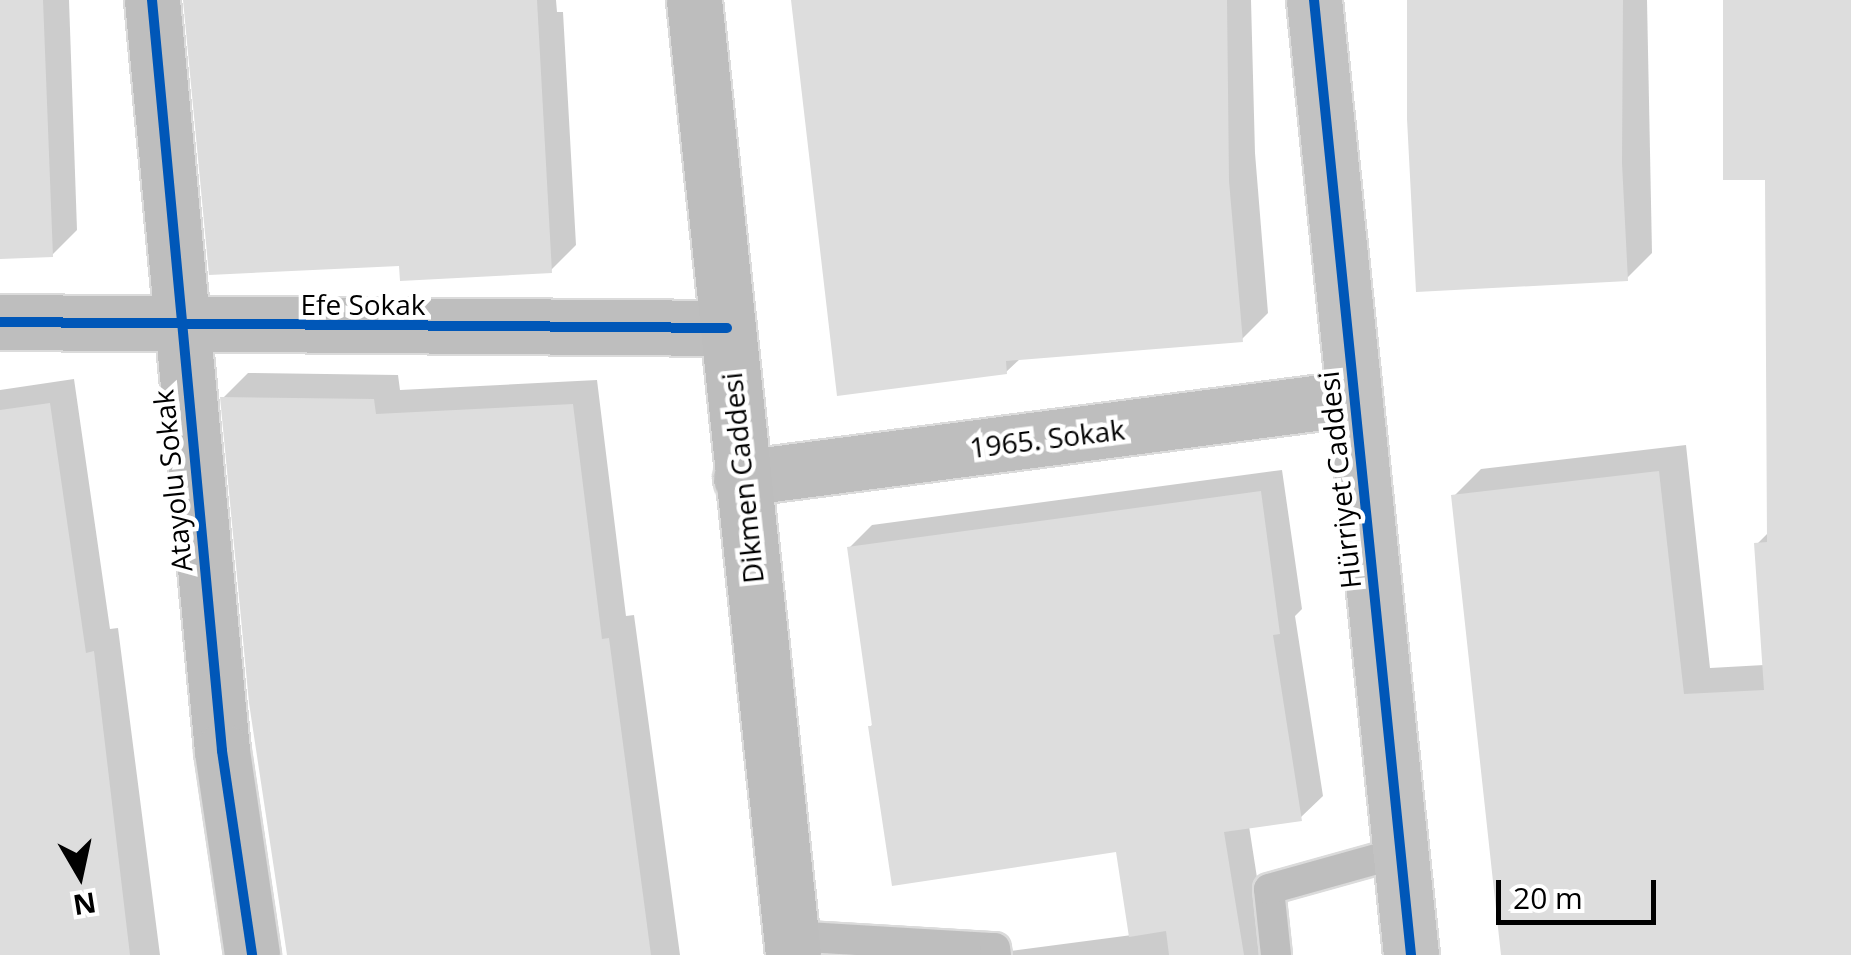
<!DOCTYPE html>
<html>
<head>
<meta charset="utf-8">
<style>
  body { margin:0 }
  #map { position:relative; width:1851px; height:955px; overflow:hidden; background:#fff; font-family:"Open Sans",sans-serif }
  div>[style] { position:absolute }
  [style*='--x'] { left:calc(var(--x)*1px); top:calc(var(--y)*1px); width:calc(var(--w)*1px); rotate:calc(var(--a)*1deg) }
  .shadow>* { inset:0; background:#0003 }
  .building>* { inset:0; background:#ddd }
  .roads { filter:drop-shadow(2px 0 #dbdbdb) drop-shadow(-2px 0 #dbdbdb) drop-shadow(0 2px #dbdbdb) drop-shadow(0 -2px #dbdbdb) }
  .lane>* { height:30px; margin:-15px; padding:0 15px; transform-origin:15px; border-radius:15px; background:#bebebe }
  .street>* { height:55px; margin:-27.5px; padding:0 27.5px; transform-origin:27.5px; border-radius:27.5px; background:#bebebe }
  .secondary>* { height:55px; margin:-27.5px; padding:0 27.5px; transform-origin:27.5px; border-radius:27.5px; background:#c2c2c2 }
  .primary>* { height:55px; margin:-27.5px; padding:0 27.5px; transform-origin:27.5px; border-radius:27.5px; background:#bdbdbd }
  .cycleway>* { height:10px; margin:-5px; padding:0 5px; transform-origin:5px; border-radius:5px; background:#0057b8 }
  span { translate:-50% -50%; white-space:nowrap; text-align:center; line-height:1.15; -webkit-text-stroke:9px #fff; paint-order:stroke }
  .street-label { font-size:28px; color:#000 }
  .north { position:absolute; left:30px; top:825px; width:100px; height:100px; -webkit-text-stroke:8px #fff; paint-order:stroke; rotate:171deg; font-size:28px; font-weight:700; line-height:40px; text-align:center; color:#000 }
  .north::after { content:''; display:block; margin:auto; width:35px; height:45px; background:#000; clip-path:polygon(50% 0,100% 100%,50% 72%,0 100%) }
  .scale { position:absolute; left:1496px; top:880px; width:160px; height:45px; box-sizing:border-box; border:5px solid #000; border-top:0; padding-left:12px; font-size:30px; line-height:35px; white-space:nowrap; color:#000; -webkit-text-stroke:8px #fff; paint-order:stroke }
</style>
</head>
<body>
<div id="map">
  <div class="shadow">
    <div style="clip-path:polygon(0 0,69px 0,77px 230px,52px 255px,0 256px)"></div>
    <div style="clip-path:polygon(186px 0,556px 0,557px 12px,563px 12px,576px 245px,551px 270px,402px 264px)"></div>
    <div style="clip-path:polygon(794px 0,1251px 0,1255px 153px,1268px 313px,1242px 339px,1021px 358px,1006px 372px)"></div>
    <div style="clip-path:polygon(1409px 0,1647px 0,1652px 253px,1627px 278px)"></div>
    <div style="clip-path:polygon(1725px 0,1851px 0,1851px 955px,1510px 955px,1454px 496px,1481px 469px,1686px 445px,1710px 668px,1764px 665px,1757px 544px,1770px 531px,1767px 177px)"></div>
    <div style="clip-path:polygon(248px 373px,398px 375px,400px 390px,597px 380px,626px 616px,634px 615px,680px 955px,290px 955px,223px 398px)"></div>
    <div style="clip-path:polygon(74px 379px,110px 629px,118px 628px,160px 955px,0 955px,0 390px)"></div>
    <div style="clip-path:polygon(1282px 470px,1302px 609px,1295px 616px,1323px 796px,1300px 818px,1249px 826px,1269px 955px,981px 955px,1132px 935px,1118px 849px,870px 727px,874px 723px,850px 547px,872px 525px)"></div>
  </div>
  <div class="building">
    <div style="clip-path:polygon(0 0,43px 0,53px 257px,0 259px)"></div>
    <div style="clip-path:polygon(183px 0,537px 0,552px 273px,400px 281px,399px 266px,209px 275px)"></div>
    <div style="clip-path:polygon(791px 0,1227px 0,1229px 181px,1243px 342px,1006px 361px,1007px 374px,837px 396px)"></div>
    <div style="clip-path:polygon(1407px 0,1623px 0,1622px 163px,1628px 281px,1416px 292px,1407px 119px)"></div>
    <div style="clip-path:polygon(1723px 0,1851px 0,1851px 955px,1501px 955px,1451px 495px,1659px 471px,1684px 694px,1764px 690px,1754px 543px,1767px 542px,1765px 180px,1723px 180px)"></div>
    <div style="clip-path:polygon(220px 397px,374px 399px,376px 414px,573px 404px,602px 639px,609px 638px,651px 955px,287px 955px,249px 703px)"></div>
    <div style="clip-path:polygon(50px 403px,86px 653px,94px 651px,130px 955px,0 955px,0 410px)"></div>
    <div style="clip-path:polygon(1261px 491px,1280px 634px,1273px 635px,1302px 821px,1224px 832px,1244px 955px,1169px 955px,1166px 931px,1129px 937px,1116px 852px,892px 886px,868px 726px,872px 726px,847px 547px)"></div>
  </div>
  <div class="roads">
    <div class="lane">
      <div style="--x:790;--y:936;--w:205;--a:3.4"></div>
      <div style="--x:995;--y:948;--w:7;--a:82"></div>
      <div style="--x:1276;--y:955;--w:66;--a:-96.1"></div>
      <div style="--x:1269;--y:889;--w:134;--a:-15.6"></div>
    </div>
    <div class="street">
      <div style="--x:152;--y:0;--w:754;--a:84.67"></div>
      <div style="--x:222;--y:751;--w:206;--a:81.6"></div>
      <div style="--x:0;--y:322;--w:727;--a:0.47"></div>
      <div style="--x:741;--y:478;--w:617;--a:-7.45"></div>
    </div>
    <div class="secondary">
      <div style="--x:1314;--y:0;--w:960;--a:84.2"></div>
    </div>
    <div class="primary">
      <div style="--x:694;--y:0;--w:960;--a:84.08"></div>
    </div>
  </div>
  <div class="cycleway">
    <div style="--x:152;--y:0;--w:754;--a:84.67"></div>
    <div style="--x:222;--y:751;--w:206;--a:81.6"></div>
    <div style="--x:1314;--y:0;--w:960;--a:84.2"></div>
    <div style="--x:0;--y:322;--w:727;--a:0.47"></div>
  </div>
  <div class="street-label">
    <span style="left:363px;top:304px">Efe Sokak</span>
    <span style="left:1047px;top:438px;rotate:-7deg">1965. Sokak</span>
    <span style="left:742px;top:478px;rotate:-96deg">Dikmen Caddesi</span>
    <span style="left:1339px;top:480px;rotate:-96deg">Hürriyet Caddesi</span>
    <span style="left:172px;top:481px;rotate:-96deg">Atayolu Sokak</span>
  </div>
  <div class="north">N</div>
  <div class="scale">20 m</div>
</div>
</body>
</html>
